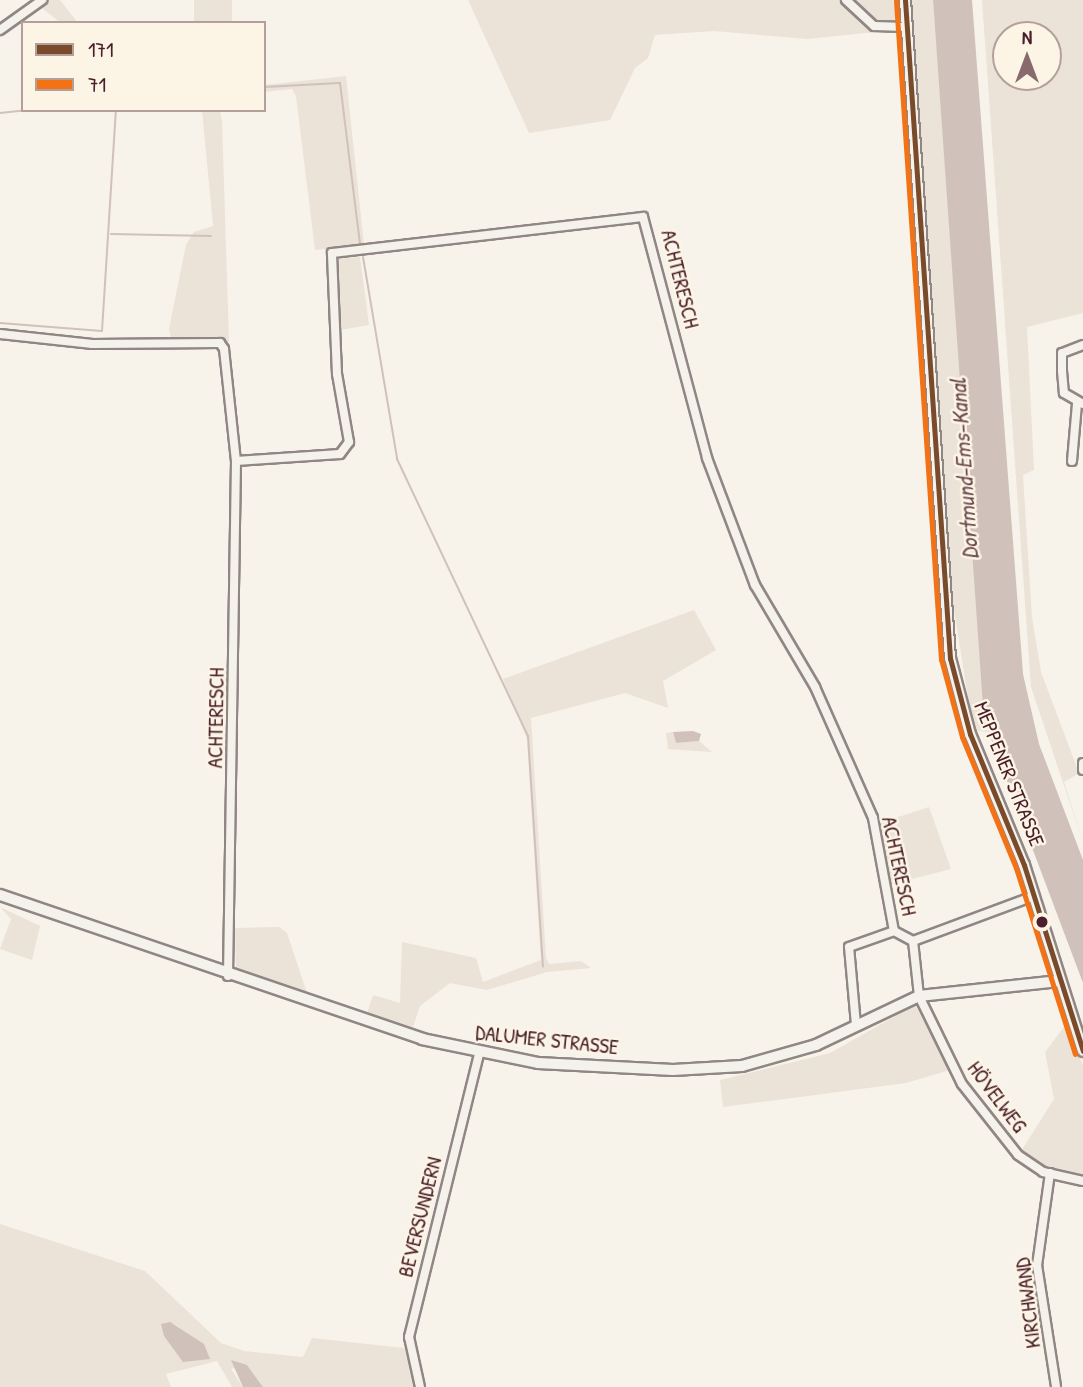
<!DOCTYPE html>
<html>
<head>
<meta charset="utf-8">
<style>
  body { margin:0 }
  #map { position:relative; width:1083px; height:1387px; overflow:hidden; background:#f7f3ea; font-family:"Patrick Hand",sans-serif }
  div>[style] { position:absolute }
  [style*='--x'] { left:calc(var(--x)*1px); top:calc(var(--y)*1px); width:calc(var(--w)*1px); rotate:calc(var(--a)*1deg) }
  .green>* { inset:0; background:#ebe2d8; transform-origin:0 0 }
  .water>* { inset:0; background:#d0c1ba }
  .stream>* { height:2px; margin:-1px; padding:0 1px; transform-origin:1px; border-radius:1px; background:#d0c1ba }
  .roads { filter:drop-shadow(2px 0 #908684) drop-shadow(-2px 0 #908684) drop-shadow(0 2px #908684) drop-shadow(0 -2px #908684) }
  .minor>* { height:8px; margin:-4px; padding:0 4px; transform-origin:4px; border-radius:4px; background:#f5f2ec }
  .major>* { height:10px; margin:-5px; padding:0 5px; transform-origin:5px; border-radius:5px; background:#f5f2ec }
  .bus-1>* { height:5px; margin:-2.5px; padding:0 2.5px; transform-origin:2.5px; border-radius:2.5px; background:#7a4b2a }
  .bus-2>* { height:5px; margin:-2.5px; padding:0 2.5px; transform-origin:2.5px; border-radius:2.5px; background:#f47216 }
  .dots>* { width:19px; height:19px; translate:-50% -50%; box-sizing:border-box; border:4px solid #fcf5e5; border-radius:50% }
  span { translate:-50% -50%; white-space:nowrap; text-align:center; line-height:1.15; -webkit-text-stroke:5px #fcf5e5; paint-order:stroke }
  .street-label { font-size:21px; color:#4a1f2b }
  .water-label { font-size:23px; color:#6d4950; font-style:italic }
  .legend { position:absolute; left:21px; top:21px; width:245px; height:91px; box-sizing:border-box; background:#fcf5e5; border:2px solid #b59f9b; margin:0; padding:9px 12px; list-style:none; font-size:21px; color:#4a1f2b }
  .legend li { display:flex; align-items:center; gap:14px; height:35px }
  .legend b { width:35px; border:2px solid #b59f9b }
  .north { position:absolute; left:992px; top:21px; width:70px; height:70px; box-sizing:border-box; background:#fcf5e5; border:2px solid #b59f9b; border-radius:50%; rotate:0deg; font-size:19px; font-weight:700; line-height:28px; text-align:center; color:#4a1f2b }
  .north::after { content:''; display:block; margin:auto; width:24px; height:32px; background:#87696e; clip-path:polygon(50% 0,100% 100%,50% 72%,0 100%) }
</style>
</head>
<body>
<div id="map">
  <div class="green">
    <div style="clip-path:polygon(32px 0,60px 0,78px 23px,61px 23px)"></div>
    <div style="left:194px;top:0;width:38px;height:23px"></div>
    <div style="clip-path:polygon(468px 0,933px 0,987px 732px,974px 730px,972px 723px,950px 584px,914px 28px,807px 39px,714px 31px,655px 35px,648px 58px,635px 68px,610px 120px,529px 133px)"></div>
    <div style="clip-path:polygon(evenodd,982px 0,1083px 0,1083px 313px,1027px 327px,1034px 470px,1023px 475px,1032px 617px,1041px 672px,1079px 773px,1064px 782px,1083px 842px,1031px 687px,982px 0,1006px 35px,1048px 35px,1048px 77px,1006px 77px,1006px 35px)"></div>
    <div style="clip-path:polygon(346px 76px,364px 245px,315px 250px,296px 96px,292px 89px,264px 92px,264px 85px)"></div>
    <div style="clip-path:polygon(202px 110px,220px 110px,222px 121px,229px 342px,171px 338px,169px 329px,186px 245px,194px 232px,213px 226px)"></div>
    <div style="clip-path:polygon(360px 257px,369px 325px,340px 330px,336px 259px)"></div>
    <div style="clip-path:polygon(694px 610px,716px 650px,663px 681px,668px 708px,625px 693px,531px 718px,546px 958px,549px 964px,581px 961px,591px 968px,547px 972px,487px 990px,450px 983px,420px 1006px,413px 1027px,367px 1013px,373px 995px,400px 1003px,402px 942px,476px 958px,483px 982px,541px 960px,527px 739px,503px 679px)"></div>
    <div style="clip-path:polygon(673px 732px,676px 743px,699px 741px,712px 752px,668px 749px,666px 733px)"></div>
    <div style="clip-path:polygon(929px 807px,951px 869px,888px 885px,877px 824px)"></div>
    <div style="clip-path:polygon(0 907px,40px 926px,32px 960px,0 949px,11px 919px)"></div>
    <div style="clip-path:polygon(279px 927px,287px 933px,307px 993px,236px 970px,235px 928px)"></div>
    <div style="clip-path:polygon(915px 1005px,950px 1070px,906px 1083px,723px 1107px,720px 1080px,830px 1053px)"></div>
    <div style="clip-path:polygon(1064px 1027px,1083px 1065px,1083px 1180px,1044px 1171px,1020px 1153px,1054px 1099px,1045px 1052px)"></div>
    <div style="clip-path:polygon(evenodd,0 1224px,145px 1271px,221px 1343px,244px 1351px,303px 1357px,312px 1338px,404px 1348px,418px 1387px,263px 1387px,247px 1365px,231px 1369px,243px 1387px,232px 1387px,217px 1361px,166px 1374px,171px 1387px,0 1387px,0 1224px,176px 1325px,186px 1333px,197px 1340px,171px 1345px,164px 1336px,176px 1325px)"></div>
  </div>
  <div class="water">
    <div style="clip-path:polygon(933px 0,972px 0,1023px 674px,1039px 744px,1083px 860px,1083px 983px,984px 720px)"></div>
    <div style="clip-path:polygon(693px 731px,701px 734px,699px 741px,676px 743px,673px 732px)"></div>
    <div style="clip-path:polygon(170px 1322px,204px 1344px,210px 1359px,183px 1362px,164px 1336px,161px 1324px)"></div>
    <div style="clip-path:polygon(231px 1360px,247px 1365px,263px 1387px,243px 1387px)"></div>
  </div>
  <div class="stream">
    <div style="--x:264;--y:87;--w:76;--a:-3"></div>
    <div style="--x:340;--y:83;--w:161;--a:82.9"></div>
    <div style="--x:0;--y:113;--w:28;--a:-6"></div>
    <div style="--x:111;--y:234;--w:100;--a:1.1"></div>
    <div style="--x:363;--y:257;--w:205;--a:80.4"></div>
    <div style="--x:397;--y:459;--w:306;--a:64.7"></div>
    <div style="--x:528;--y:736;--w:231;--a:86.3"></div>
    <div style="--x:0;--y:323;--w:102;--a:4.5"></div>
    <div style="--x:102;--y:331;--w:221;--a:-86.4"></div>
  </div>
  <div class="roads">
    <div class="minor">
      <div style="--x:846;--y:0;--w:38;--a:43"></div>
      <div style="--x:874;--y:26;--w:32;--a:2"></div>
      <div style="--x:0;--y:30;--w:52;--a:-35.5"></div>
      <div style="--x:0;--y:334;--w:93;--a:6.2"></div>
      <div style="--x:92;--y:344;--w:128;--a:-0.4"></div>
      <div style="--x:220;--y:343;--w:7;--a:56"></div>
      <div style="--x:224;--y:349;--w:113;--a:83.9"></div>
      <div style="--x:236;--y:461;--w:515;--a:90.89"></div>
      <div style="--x:1083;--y:345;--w:22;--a:159"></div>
      <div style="--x:1062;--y:353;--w:18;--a:90"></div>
      <div style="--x:1062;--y:371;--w:22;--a:85"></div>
      <div style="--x:1064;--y:393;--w:22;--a:30"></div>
      <div style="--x:236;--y:461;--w:104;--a:-3.9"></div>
      <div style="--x:340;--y:454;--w:15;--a:-53"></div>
      <div style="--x:349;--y:442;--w:69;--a:-100"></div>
      <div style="--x:337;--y:374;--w:121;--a:-92.4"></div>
      <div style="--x:332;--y:253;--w:313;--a:-6.6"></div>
      <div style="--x:643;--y:217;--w:249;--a:75.1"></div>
      <div style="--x:707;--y:458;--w:136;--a:69.3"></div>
      <div style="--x:755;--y:585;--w:118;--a:59.5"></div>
      <div style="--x:815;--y:687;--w:143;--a:66.1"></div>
      <div style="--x:873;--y:818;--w:115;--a:79.5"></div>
      <div style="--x:1072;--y:461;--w:57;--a:-85"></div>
      <div style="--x:1083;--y:763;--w:7;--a:90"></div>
      <div style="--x:1034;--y:896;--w:129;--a:159.6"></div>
      <div style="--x:913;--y:941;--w:55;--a:83.8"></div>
      <div style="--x:919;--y:996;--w:98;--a:64"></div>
      <div style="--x:962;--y:1084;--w:90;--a:51.7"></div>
      <div style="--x:1018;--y:1155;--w:30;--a:34"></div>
      <div style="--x:1043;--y:1172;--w:41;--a:12.7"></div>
      <div style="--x:856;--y:1025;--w:78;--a:-95.1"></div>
      <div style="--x:849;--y:947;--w:48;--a:-19.6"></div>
      <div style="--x:894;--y:931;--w:21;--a:28"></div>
      <div style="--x:1050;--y:1173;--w:93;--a:98"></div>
      <div style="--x:1037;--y:1265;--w:123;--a:81.1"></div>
      <div style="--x:420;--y:1387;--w:51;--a:-102.4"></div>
      <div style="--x:409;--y:1337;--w:291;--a:-76.1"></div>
    </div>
    <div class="major">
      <div style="--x:905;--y:0;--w:660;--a:86.09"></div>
      <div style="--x:950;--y:658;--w:79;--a:75.3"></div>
      <div style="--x:970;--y:734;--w:142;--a:67.6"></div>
      <div style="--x:1024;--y:865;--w:195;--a:72.4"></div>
      <div style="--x:0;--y:895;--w:446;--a:18.8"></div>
      <div style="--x:422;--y:1039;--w:118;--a:11.7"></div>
      <div style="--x:538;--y:1063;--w:135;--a:3"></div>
      <div style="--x:673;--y:1070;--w:69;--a:-3.3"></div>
      <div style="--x:742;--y:1066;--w:77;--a:-15.8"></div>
      <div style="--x:816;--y:1045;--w:114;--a:-25.4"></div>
      <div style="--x:919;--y:996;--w:141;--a:-6.1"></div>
    </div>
  </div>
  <div class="bus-1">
    <div style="--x:905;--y:0;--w:660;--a:86.09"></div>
    <div style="--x:950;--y:658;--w:79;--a:75.3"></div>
    <div style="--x:970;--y:734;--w:142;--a:67.6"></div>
    <div style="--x:1024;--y:865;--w:195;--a:72.4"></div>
  </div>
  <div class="bus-2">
    <div style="--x:896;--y:1;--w:660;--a:86.09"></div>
    <div style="--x:941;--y:659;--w:81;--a:74.9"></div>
    <div style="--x:962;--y:737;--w:142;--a:67.6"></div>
    <div style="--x:1016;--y:868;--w:195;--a:72.4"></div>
  </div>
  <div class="dots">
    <div style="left:1042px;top:922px;background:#4a1f2b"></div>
  </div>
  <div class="street-label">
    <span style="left:680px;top:279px;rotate:76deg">ACHTERESCH</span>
    <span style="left:216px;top:718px;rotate:-89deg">ACHTERESCH</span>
    <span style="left:1009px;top:774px;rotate:68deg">MEPPENER STRASSE</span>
    <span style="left:899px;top:866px;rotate:78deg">ACHTERESCH</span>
    <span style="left:547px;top:1040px;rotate:6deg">DALUMER STRASSE</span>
    <span style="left:997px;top:1097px;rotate:53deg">HÖVELWEG</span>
    <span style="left:420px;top:1217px;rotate:-76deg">BEVERSUNDERN</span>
    <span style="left:1028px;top:1303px;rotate:-97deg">KIRCHWAND</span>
  </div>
  <div class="water-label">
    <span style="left:964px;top:469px;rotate:-94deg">Dortmund-Ems-Kanal</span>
  </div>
  <ul class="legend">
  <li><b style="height:9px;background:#7a4b2a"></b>171</li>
  <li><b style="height:9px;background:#f47216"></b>71</li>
  </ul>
  <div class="north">N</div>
</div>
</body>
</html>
